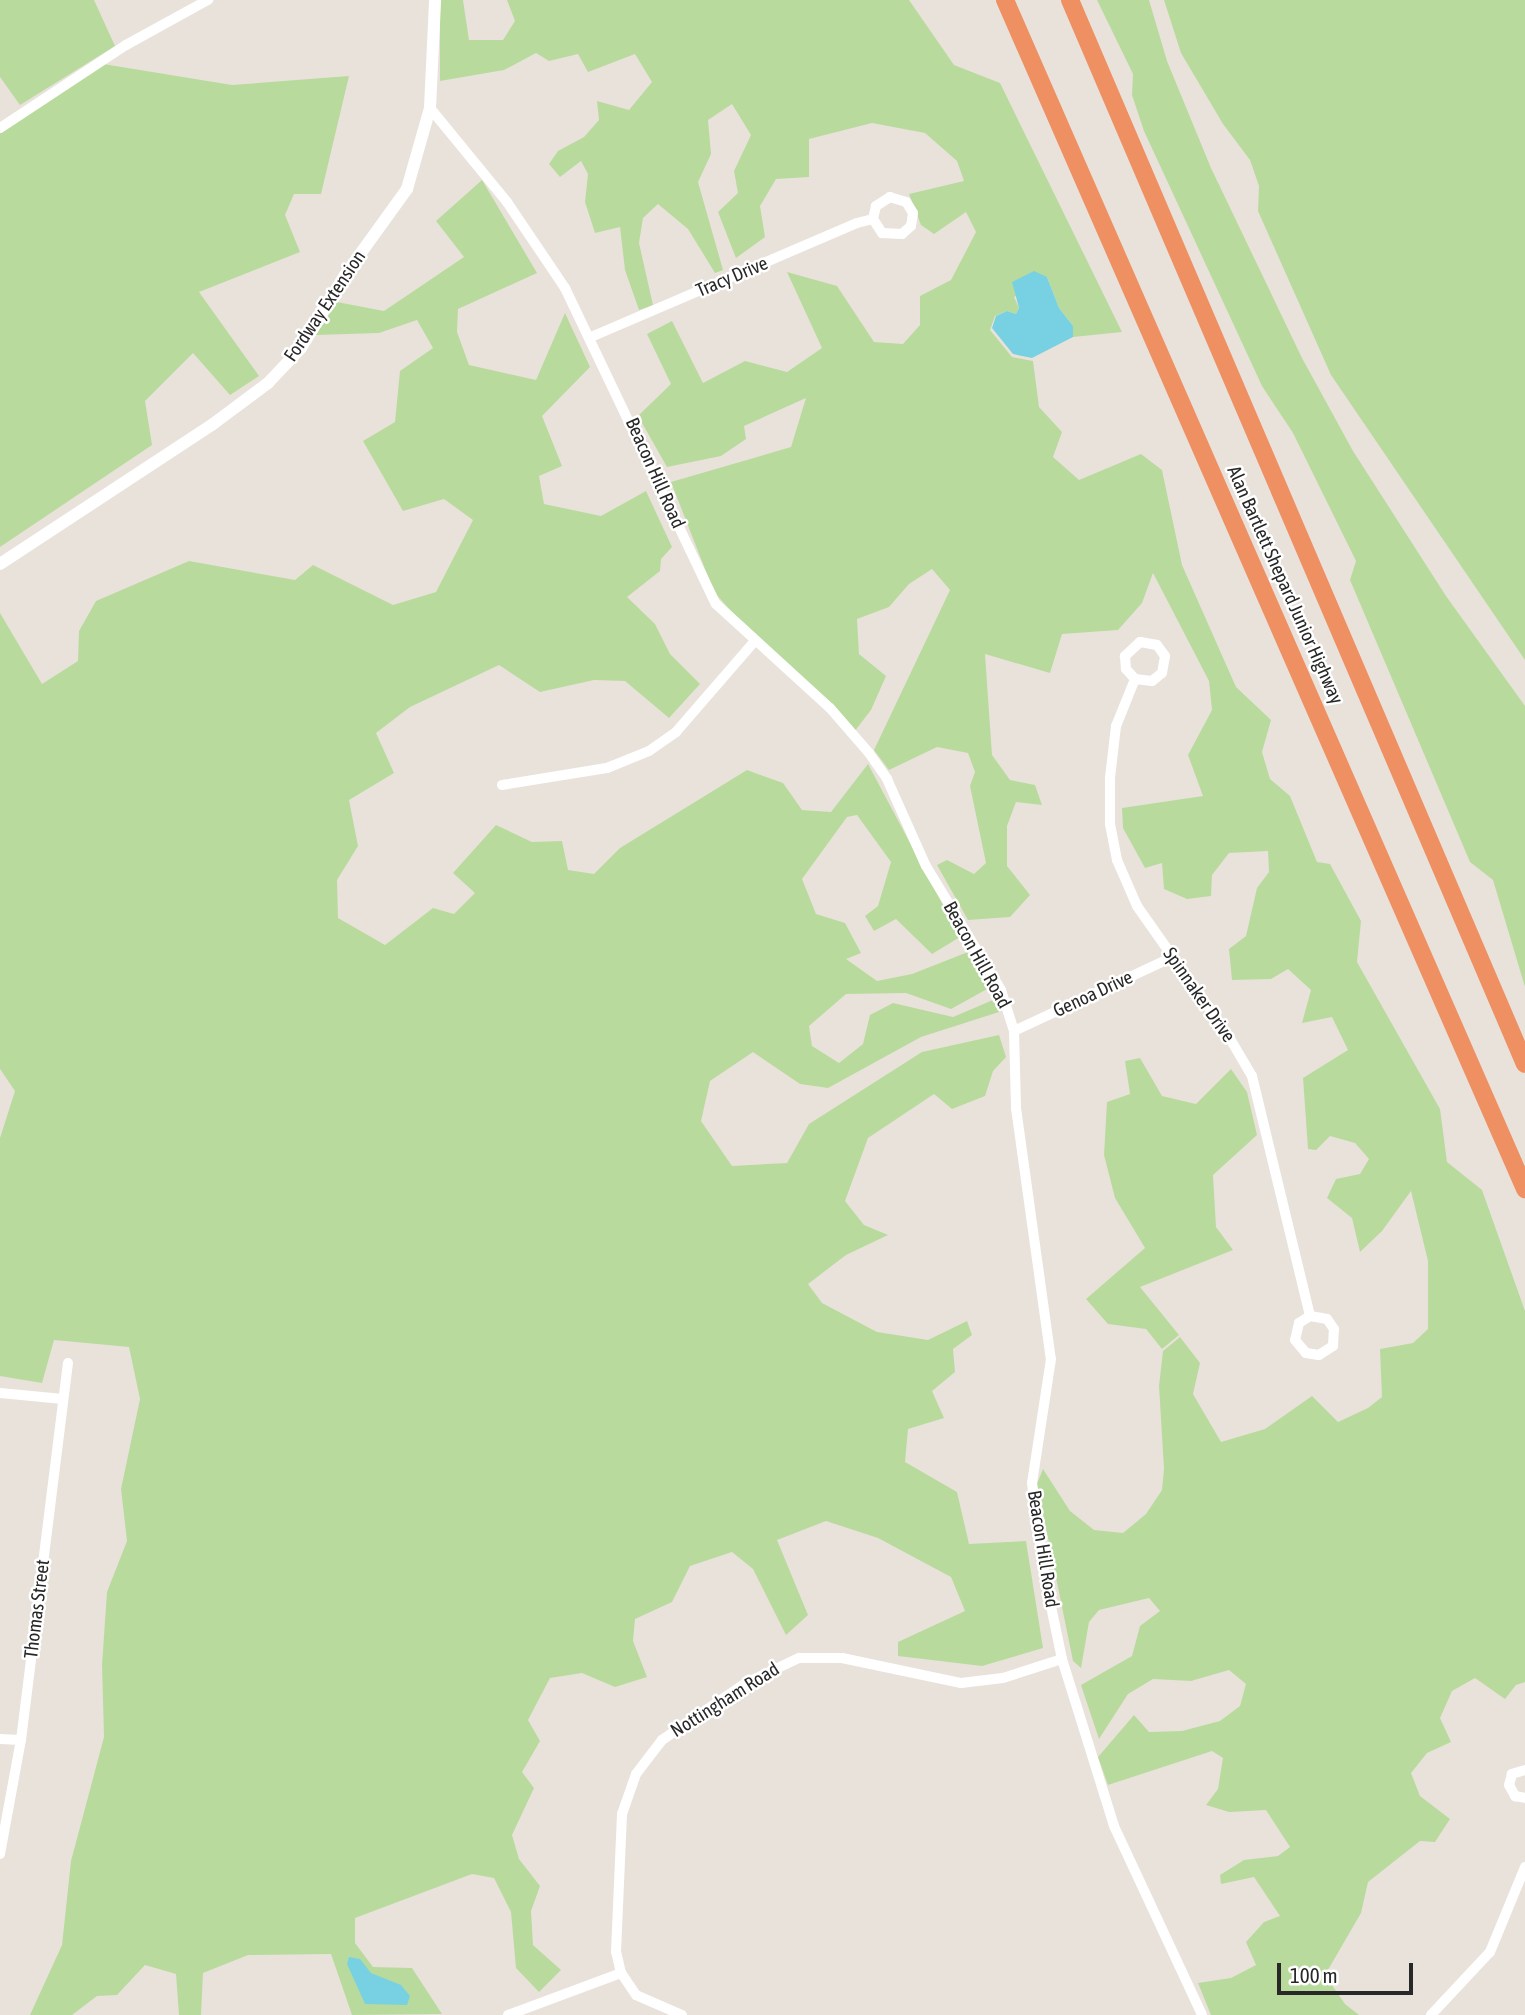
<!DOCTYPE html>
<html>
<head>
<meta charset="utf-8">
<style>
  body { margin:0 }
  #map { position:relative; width:1525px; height:2015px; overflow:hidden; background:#e9e2db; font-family:"Asap Condensed",sans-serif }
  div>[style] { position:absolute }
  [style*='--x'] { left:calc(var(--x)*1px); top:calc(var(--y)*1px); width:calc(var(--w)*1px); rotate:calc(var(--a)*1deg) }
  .green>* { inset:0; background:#b8db9d }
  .water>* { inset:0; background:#78d1e2 }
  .minor>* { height:10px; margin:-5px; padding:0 5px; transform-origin:5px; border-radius:5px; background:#fff }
  .tertiary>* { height:12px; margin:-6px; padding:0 6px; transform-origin:6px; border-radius:6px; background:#fff }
  .motorway>* { height:18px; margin:-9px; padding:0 9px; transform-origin:9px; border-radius:9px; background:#ee9062 }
  span { translate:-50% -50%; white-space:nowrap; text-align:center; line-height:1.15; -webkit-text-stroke:5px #fff; paint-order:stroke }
  .street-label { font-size:19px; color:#282828 }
  .scale { position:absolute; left:1277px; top:1963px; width:136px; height:32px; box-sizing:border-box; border:4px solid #282828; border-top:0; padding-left:9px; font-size:21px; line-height:24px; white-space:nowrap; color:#282828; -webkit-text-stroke:5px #fff; paint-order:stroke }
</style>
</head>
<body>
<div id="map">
  <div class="green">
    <div style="clip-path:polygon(0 0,94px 0,115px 46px,20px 105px,0 77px)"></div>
    <div style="clip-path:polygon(440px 0,463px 0,469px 40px,503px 40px,515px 21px,507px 0,909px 0,954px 65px,1000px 83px,1122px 332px,1073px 337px,1073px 326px,1059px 308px,1047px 277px,1014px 297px,1019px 308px,1016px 314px,1007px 311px,995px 316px,990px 330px,1012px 357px,1033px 361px,1039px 407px,1062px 432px,1053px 457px,1079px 480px,1141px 454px,1162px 470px,1182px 565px,1236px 687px,1271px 720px,1262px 752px,1270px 779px,1290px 796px,1317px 862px,1330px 864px,1361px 921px,1357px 962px,1440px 1109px,1447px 1162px,1482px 1190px,1525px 1311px,1525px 1682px,1516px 1685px,1505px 1699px,1475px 1678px,1452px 1691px,1440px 1718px,1451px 1742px,1427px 1753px,1411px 1773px,1420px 1796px,1450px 1819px,1435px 1842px,1420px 1841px,1368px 1882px,1361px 1913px,1325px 1975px,1345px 2004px,1359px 2015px,1211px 2015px,1198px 1983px,1231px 1978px,1256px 1965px,1246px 1942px,1264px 1922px,1280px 1916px,1254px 1877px,1221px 1884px,1220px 1875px,1244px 1860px,1278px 1856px,1290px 1847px,1266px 1810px,1229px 1812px,1206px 1805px,1218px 1789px,1223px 1758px,1212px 1751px,1108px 1785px,1098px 1757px,1134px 1715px,1149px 1732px,1182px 1731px,1220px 1721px,1240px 1706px,1246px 1684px,1229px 1670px,1191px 1681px,1153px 1679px,1128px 1694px,1099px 1739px,1081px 1685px,1132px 1656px,1140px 1626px,1160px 1611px,1149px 1598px,1099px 1610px,1089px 1622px,1081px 1668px,1073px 1661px,1037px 1484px,1043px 1469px,1070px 1511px,1094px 1530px,1123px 1533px,1146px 1514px,1162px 1490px,1164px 1469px,1159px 1386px,1163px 1351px,1180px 1337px,1200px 1363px,1193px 1394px,1221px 1442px,1265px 1429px,1312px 1396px,1338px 1422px,1368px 1408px,1382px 1397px,1380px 1349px,1413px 1343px,1428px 1329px,1428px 1261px,1411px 1191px,1382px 1231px,1360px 1252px,1352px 1218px,1327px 1198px,1336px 1179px,1360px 1174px,1369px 1159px,1355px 1143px,1330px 1136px,1316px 1150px,1308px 1149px,1303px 1078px,1348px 1050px,1332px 1017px,1302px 1023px,1311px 990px,1288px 969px,1271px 979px,1232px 980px,1229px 949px,1246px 936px,1257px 888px,1269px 872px,1268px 851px,1229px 853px,1212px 875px,1211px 896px,1187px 899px,1164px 889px,1162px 863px,1145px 868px,1123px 828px,1122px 808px,1203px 796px,1188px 755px,1212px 710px,1209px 681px,1153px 573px,1142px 603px,1118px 630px,1062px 634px,1050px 673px,985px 654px,992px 755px,1010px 780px,1035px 785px,1042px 805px,1016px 802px,1007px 826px,1007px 866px,1030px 895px,1010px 917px,968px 920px,937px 865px,947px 860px,974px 874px,986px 863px,970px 786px,975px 772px,968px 753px,937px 747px,889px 770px,874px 750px,950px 590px,932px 569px,909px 584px,889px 607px,857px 619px,859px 654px,886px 676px,871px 710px,854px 732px,756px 639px,714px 592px,671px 482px,791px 447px,806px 398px,744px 426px,746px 439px,721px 456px,667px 467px,638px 416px,671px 384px,647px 334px,672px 321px,703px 383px,745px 361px,787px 372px,822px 348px,787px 272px,837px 286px,874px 342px,903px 344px,920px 325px,920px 296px,951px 280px,976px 232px,966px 212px,934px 234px,921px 225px,909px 194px,964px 181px,957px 161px,925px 133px,872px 123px,809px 139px,809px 177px,776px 179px,760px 206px,765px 237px,736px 258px,718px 212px,738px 193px,734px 171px,751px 135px,732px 104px,708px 120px,711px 154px,698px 182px,723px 270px,715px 273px,688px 229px,658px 204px,643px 218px,639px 243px,653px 305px,639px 310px,625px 270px,620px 227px,595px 233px,585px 202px,588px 174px,581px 161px,560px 177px,549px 164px,558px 151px,584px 137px,599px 120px,597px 101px,629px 110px,652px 82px,635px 54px,588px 72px,578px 54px,549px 61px,536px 53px,504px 70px,440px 81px)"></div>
    <div style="clip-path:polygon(1097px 0,1149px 0,1167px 61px,1211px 168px,1302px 358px,1353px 451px,1446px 596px,1525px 706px,1525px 987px,1493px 880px,1470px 862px,1350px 580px,1356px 561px,1293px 433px,1262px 386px,1144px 131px,1132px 95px,1133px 74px)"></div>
    <div style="clip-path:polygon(1164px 0,1525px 0,1525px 660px,1331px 375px,1258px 211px,1259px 186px,1250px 160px,1223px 124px,1181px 53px)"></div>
    <div style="clip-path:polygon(97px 63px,232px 85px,349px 76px,321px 194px,294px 194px,285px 215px,300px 252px,199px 292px,259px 376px,230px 395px,193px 353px,145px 401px,152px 445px,0 547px,0 128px)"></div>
    <div style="clip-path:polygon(482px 180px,537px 273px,458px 309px,457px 332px,469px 365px,536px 380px,565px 313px,590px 367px,542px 416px,562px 466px,539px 476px,544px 504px,601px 516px,646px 491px,672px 547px,661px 559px,660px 571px,627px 597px,655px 624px,670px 654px,700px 684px,669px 718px,625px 681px,594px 680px,540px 692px,499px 665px,410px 707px,376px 733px,394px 773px,349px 800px,358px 846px,337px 880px,338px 918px,385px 945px,433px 908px,454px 914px,475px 893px,453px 873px,496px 825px,532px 842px,562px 841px,568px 870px,594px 874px,620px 848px,747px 770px,783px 783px,802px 810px,831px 812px,868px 764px,960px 937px,932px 954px,896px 919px,874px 931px,865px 916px,878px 906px,891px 862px,857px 815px,847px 817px,802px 879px,816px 914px,845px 923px,861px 953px,846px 959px,877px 981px,912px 974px,968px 952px,989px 988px,951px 1009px,906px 993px,846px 994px,809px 1026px,812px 1046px,839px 1063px,863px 1044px,870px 1015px,893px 1003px,953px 1017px,993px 1000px,999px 1012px,921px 1037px,828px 1088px,800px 1084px,753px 1052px,710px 1081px,701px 1121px,732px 1166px,787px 1163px,809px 1124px,922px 1052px,999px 1035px,1006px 1057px,993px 1071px,985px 1096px,952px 1109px,934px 1094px,868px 1138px,845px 1201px,864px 1225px,888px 1235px,846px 1255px,808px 1284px,822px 1303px,877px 1332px,928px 1340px,967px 1321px,972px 1335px,953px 1349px,955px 1372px,932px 1391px,944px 1418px,908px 1429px,905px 1462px,957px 1492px,969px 1544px,1026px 1541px,1043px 1648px,982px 1666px,898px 1656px,898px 1642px,965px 1611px,951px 1577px,878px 1538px,826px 1521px,777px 1540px,808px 1615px,786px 1635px,753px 1569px,732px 1552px,690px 1566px,672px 1602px,635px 1619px,633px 1641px,647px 1677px,615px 1687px,582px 1673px,550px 1678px,528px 1720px,540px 1741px,522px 1772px,534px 1788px,512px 1835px,519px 1859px,540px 1886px,531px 1911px,533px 1945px,561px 1970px,539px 1992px,516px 1968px,511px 1912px,494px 1878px,472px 1874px,355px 1918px,355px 1943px,373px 1967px,412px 1968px,442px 2014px,352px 2015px,331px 1954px,248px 1955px,203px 1973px,201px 2015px,179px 2015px,176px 1974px,145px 1965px,117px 1995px,97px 1996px,72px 2015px,30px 2015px,62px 1945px,71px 1861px,104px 1737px,102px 1665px,107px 1592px,127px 1541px,121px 1489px,140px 1399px,129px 1347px,54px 1340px,42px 1383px,0 1376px,0 1138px,15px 1091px,0 1069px,0 613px,42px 684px,78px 661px,79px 631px,96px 601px,189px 561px,295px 580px,313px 565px,393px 605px,436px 592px,473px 520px,444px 499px,403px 511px,363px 441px,395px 422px,400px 371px,433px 348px,417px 320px,379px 333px,316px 335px,337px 302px,384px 311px,464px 257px,436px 221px)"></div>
    <div style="clip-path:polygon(1140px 1058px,1162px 1096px,1196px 1104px,1231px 1069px,1247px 1092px,1257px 1135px,1213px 1175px,1216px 1227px,1233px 1250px,1140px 1287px,1179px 1335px,1162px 1349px,1146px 1329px,1108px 1324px,1086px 1299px,1145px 1248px,1115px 1198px,1104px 1155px,1107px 1102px,1130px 1094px,1125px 1061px)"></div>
  </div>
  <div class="water">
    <div style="clip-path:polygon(1034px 271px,1047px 277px,1059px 308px,1073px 326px,1073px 337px,1032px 358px,1013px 354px,992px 328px,996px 316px,1007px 311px,1016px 314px,1019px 308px,1012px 282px)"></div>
    <div style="clip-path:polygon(349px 1957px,360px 1959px,371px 1973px,401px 1985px,410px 1996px,407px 2005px,365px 2004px,347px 1964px)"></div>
  </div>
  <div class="minor">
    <div style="--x:430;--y:108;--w:122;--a:50.7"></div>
    <div style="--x:507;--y:202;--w:104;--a:56"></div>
    <div style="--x:565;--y:288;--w:350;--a:64.5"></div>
    <div style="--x:716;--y:604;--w:154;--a:42.4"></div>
    <div style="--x:830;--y:708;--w:60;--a:49.1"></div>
    <div style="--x:869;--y:753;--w:32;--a:55"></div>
    <div style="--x:887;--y:779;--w:95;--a:65.9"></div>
    <div style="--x:926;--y:866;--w:145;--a:58.8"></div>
    <div style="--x:1001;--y:990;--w:43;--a:72.4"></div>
    <div style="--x:1014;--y:1031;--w:77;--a:88.5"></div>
    <div style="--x:1016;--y:1108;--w:253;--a:82.1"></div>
    <div style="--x:1051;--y:1359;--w:125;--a:98.7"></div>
    <div style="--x:1032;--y:1483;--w:86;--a:82.6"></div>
    <div style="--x:1043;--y:1568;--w:93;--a:78.2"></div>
    <div style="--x:1062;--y:1659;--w:175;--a:72.7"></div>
    <div style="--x:1114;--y:1826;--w:208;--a:65"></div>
    <div style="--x:0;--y:128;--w:151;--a:-33.4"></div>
    <div style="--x:126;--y:45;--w:94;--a:-28.8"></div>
    <div style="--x:591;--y:337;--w:289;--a:-23.2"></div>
    <div style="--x:857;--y:223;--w:16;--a:-14"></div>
    <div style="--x:873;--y:219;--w:17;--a:57"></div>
    <div style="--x:882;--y:233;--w:20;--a:3"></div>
    <div style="--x:902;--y:234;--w:12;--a:-42"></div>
    <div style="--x:911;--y:226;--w:13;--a:-81"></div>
    <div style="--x:913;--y:213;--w:13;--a:-122"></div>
    <div style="--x:906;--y:202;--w:17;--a:-163"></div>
    <div style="--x:890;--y:197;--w:17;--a:147"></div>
    <div style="--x:876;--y:206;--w:13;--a:103"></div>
    <div style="--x:1135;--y:679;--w:17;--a:7"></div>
    <div style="--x:1152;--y:681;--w:13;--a:-39"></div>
    <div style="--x:1162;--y:673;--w:17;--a:-80"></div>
    <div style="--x:1165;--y:656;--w:14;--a:-126"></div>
    <div style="--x:1157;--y:645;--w:17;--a:-170"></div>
    <div style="--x:1140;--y:642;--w:21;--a:137"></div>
    <div style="--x:1125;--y:656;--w:13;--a:86"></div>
    <div style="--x:1126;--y:669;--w:13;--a:48"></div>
    <div style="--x:1135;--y:679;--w:51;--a:112"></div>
    <div style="--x:1116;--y:726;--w:52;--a:96.6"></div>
    <div style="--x:1110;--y:778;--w:46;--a:90"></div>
    <div style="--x:1110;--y:824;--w:37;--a:79"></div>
    <div style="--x:1117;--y:860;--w:50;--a:66.5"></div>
    <div style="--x:1137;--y:906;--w:160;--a:54.9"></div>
    <div style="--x:1229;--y:1037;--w:45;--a:59.5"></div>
    <div style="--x:1252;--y:1076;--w:247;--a:76.4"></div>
    <div style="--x:1310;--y:1316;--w:13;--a:148"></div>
    <div style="--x:1299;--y:1323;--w:17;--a:103"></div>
    <div style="--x:1295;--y:1340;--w:17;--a:50"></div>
    <div style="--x:1306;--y:1353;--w:13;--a:9"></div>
    <div style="--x:1319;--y:1355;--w:17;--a:-33"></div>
    <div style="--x:1333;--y:1346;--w:17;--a:-87"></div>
    <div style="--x:1334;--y:1329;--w:12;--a:-125"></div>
    <div style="--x:1327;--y:1319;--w:17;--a:-170"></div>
    <div style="--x:502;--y:785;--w:106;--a:-9.2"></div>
    <div style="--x:607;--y:768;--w:45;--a:-22"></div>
    <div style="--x:649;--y:751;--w:33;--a:-35"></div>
    <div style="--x:676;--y:732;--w:119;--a:-49.1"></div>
    <div style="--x:1014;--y:1031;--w:175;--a:-25"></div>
    <div style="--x:0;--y:1393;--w:63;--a:5.4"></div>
    <div style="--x:0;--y:1739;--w:21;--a:3"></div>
    <div style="--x:1525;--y:1770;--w:14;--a:163"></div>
    <div style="--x:1512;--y:1774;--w:11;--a:105"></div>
    <div style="--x:1509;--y:1785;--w:13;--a:61"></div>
    <div style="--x:1515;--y:1796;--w:10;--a:11"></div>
    <div style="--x:0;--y:1854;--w:116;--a:-79.6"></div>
    <div style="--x:21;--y:1740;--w:380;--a:-82.9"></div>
    <div style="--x:508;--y:2015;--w:121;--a:-20.4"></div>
    <div style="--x:682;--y:2015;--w:50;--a:-156.5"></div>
    <div style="--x:636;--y:1995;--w:27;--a:-124"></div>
    <div style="--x:621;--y:1973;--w:22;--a:-103"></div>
    <div style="--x:616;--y:1952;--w:138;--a:-87.5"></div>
    <div style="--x:622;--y:1814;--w:42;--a:-70.7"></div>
    <div style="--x:636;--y:1774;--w:43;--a:-52.6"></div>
    <div style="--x:662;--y:1740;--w:102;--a:-34.2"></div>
    <div style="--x:746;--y:1683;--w:59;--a:-25.3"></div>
    <div style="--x:799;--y:1658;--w:43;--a:0"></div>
    <div style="--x:842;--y:1658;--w:122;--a:11.9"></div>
    <div style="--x:961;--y:1683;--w:42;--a:-6.8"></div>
    <div style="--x:1003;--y:1678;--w:62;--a:-17.9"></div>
    <div style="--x:1431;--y:2015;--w:86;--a:-46.9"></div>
    <div style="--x:1490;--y:1952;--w:92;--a:-67.6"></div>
  </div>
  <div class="tertiary">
    <div style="--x:0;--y:564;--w:255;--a:-33.3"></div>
    <div style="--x:213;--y:424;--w:69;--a:-36.7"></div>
    <div style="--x:268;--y:383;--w:48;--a:-46.7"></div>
    <div style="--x:301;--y:348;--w:85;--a:-58.9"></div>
    <div style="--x:345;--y:275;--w:106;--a:-54.2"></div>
    <div style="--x:407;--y:189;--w:84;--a:-74.1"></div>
    <div style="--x:430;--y:108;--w:108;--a:-87.3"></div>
  </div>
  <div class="motorway">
    <div style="--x:1005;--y:0;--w:1298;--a:66.38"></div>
    <div style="--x:1070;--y:0;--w:1157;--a:66.85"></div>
  </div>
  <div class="street-label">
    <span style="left:732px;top:277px;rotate:-23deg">Tracy Drive</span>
    <span style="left:325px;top:306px;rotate:-56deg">Fordway Extension</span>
    <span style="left:655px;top:473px;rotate:66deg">Beacon Hill Road</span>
    <span style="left:1285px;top:585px;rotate:66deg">Alan Bartlett Shepard Junior Highway</span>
    <span style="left:977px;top:955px;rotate:61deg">Beacon Hill Road</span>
    <span style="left:1093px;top:994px;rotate:-25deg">Genoa Drive</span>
    <span style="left:1199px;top:995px;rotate:55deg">Spinnaker Drive</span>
    <span style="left:1043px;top:1549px;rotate:81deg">Beacon Hill Road</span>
    <span style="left:37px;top:1609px;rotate:-83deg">Thomas Street</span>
    <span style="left:725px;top:1700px;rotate:-32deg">Nottingham Road</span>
  </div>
  <div class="scale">100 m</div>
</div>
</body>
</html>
